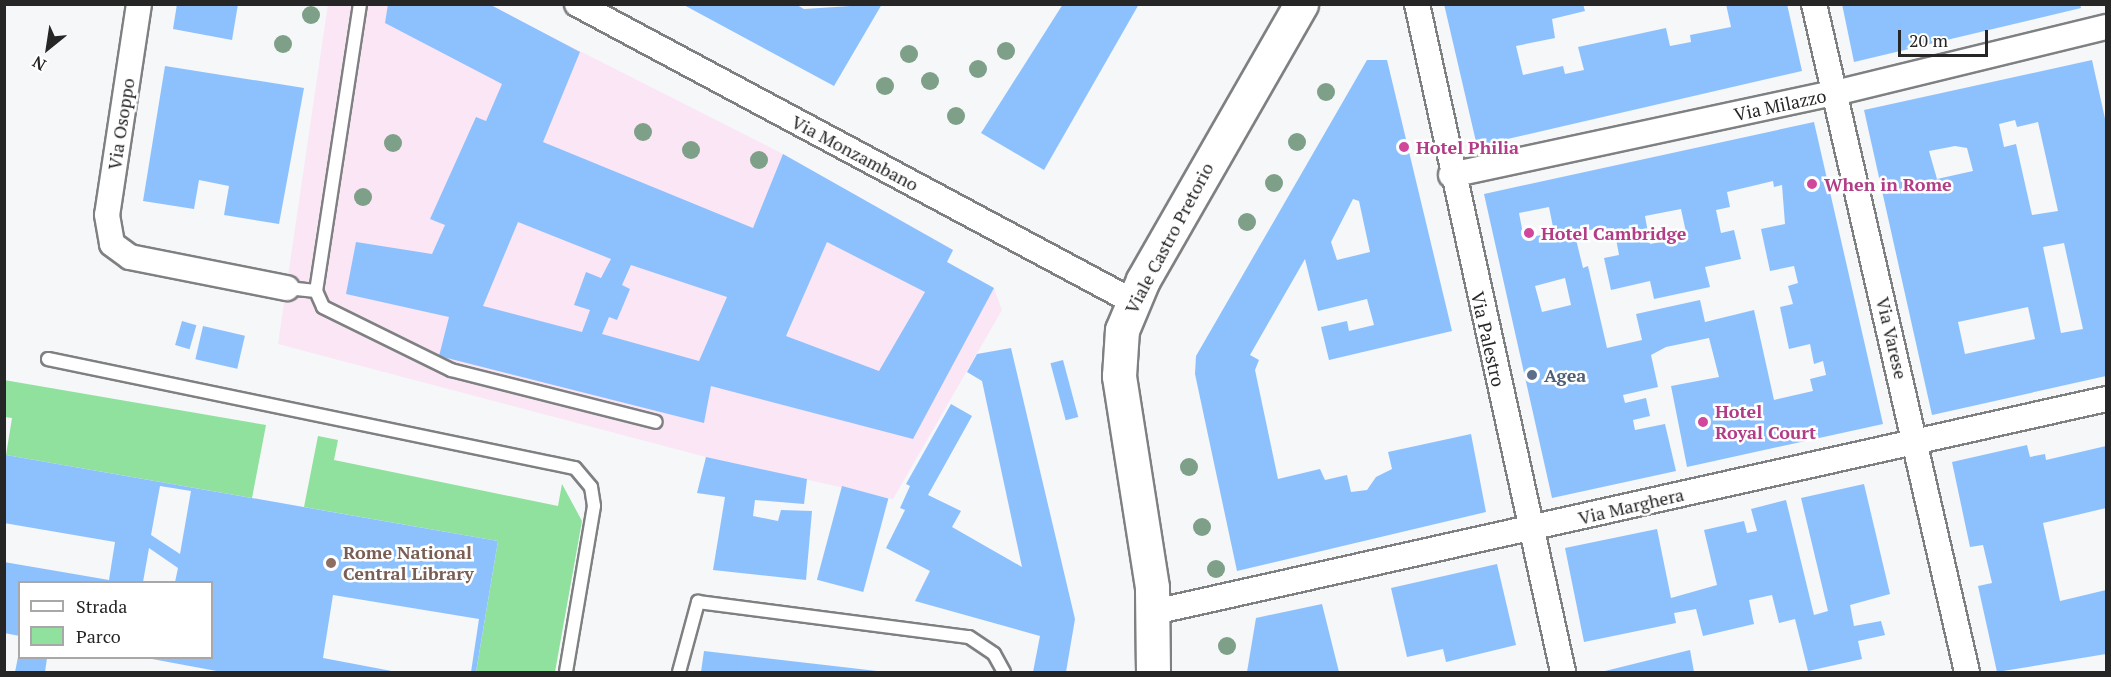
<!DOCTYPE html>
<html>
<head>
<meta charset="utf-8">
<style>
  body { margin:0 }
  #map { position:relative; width:2111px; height:677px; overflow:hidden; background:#f5f7f9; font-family:"PT Serif",serif }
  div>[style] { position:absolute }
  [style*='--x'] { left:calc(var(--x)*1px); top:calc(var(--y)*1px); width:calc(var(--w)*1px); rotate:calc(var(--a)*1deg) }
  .commercial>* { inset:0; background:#fbe6f5 }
  .green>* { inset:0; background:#8fe19d }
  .building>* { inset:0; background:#8dc1fe; transform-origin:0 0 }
  .roads { filter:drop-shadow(2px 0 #7f8082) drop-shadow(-2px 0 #7f8082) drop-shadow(0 2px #7f8082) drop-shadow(0 -2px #7f8082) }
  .lane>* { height:12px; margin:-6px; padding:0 6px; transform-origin:6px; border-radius:6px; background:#fff }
  .street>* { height:24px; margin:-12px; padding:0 12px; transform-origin:12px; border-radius:12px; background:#fff }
  .secondary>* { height:33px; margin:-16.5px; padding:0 16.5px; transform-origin:16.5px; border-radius:16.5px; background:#fff }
  .trees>* { width:18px; height:18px; margin:-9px; border-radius:50%; background:#7e9f88 }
  .dots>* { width:16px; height:16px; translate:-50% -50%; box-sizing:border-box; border:3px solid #fff; border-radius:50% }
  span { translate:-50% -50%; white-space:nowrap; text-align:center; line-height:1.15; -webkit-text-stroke:5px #fff; paint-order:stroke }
  .street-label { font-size:18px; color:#262627 }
  .hotel-label { font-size:18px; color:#b23c85; font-weight:700 }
  .left { translate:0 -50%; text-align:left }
  .service-label { font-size:18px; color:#4e5e75; font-weight:700 }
  .education-label { font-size:18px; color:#785e54; font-weight:700 }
  .frame { position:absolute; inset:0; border:6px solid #262627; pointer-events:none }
  .legend { position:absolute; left:18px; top:581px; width:195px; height:78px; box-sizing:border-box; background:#fff; border:2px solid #a8a8a9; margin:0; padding:8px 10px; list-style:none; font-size:18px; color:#262627 }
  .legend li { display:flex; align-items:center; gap:12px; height:30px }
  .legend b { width:30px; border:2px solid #a8a8a9 }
  .north { position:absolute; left:18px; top:18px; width:60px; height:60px; -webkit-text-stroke:4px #fff; paint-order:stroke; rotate:210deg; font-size:16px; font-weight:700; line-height:24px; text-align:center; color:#262627 }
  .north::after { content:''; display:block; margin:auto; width:21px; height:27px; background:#262627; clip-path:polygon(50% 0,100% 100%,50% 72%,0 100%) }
  .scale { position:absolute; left:1898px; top:30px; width:90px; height:27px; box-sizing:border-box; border:3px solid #262627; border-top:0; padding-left:8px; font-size:18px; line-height:21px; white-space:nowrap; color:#262627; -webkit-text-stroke:4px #fff; paint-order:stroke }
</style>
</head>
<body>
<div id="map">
  <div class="commercial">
    <div style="clip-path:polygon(328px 4px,489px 5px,783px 154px,953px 250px,947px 262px,994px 288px,1002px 310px,893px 499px,706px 457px,278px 344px)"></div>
  </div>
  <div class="green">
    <div style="clip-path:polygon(4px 380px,266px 425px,252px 498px,6px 455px,12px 418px,5px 417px)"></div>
    <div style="clip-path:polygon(318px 436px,338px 440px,334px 460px,558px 506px,562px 484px,582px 521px,555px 672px,476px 672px,498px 541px,304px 507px)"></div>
  </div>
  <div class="building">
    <div style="clip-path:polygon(177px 4px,238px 4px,232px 40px,173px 29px)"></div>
    <div style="clip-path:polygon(evenodd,388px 4px,489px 4px,580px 52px,543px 142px,753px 228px,783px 154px,953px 250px,947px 262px,994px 288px,913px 439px,711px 386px,704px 423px,439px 356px,449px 317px,346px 294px,356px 242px,432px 254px,445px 225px,430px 219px,476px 117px,486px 121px,502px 84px,385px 23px,388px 4px,518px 222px,611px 259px,601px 278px,586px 272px,574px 305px,590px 310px,582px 332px,483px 306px,518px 222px,388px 4px,827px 242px,925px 292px,879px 371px,786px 336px,827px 242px,388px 4px,631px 265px,727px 297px,699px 361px,602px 334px,609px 317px,617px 320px,630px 289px,622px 285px,631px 265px)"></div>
    <div style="clip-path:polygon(682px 4px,795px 4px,804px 9px,882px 4px,834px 86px)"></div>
    <div style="clip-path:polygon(1063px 4px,1139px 4px,1044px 170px,981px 133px)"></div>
    <div style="clip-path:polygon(1444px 4px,1583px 4px,1585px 11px,1552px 19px,1555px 38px,1516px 46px,1523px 75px,1563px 66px,1565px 74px,1584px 70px,1578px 47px,1666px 28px,1670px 46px,1691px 42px,1690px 35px,1731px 27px,1726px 4px,1787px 4px,1802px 71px,1477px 146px)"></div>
    <div style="clip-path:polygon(1842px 4px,2080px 4px,2081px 8px,1854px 62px)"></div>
    <div style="clip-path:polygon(evenodd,1367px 60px,1387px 60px,1452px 331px,1329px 360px,1321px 327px,1347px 321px,1349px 331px,1374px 325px,1367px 299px,1318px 311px,1305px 259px,1250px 355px,1259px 360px,1255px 370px,1278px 479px,1320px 469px,1325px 480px,1347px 475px,1351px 492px,1367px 490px,1376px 477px,1392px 469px,1388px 452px,1471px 434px,1486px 512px,1237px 571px,1195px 374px,1196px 356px,1367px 60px,1353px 199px,1359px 201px,1370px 252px,1337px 260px,1331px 242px,1353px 199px)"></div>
    <div style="clip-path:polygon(evenodd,2092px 60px,2106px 123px,2106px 376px,1932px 415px,1864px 110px,2092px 60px,2015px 120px,2017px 127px,2038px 122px,2058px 211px,2032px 215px,2016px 144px,2004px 147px,1999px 124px,2015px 120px,2092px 60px,1955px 146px,1967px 148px,1973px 171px,1937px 179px,1929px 151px,1955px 146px,2092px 60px,2064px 243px,2083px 329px,2061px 333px,2043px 247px,2064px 243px,2092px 60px,2028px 307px,2035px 339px,1965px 354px,1958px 322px,2028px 307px)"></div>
    <div style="clip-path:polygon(165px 66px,304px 88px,279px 224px,224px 215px,229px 186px,199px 180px,194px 209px,143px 201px)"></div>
    <div style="clip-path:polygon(evenodd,1814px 122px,1883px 424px,1687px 467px,1671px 386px,1719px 377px,1709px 338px,1666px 347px,1651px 355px,1658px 387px,1623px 395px,1625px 403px,1646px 398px,1650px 416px,1633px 420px,1635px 430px,1665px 424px,1676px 471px,1552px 498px,1484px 194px,1814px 122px,1773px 181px,1774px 187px,1782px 185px,1785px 224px,1761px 229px,1770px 271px,1794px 266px,1798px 283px,1788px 286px,1793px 304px,1780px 307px,1789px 349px,1810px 344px,1814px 364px,1823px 361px,1826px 375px,1810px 379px,1813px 391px,1774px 400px,1754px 310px,1705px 322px,1700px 300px,1636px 314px,1642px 340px,1607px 348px,1588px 266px,1583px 268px,1574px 231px,1614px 228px,1619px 255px,1604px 258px,1611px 290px,1650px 281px,1654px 299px,1710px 287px,1705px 267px,1741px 259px,1734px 230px,1721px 233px,1716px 210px,1730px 207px,1727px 192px,1773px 181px,1814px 122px,1549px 207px,1554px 232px,1524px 239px,1519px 213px,1549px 207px,1814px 122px,1681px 209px,1687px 237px,1650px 244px,1645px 216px,1681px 209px,1814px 122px,1565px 278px,1571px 305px,1542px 312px,1535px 286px,1565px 278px)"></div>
    <div style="left:182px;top:321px;width:15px;height:25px;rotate:16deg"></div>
    <div style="left:203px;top:326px;width:43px;height:34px;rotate:13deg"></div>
    <div style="clip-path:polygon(1011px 348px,1075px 619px,1066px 672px,1033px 672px,1040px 636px,915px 601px,930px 571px,886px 548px,905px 510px,900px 508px,910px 486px,906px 484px,951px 404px,972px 416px,928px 495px,961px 511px,952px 527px,1022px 567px,982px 381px,967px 372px,977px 354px)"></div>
    <div style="left:1063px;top:360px;width:59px;height:13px;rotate:75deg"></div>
    <div style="clip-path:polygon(2027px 445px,2030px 457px,2045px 454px,2046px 460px,2106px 446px,2106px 508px,2043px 523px,2060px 601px,2106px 590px,2106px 654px,1997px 672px,1978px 586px,1992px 583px,1983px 545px,1970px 547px,1952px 462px)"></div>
    <div style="clip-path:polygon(evenodd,6px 455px,498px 541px,476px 672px,471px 672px,479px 619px,333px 595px,323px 658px,397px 672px,222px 672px,152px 659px,212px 658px,212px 582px,175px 582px,178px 568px,149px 548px,143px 582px,20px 582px,20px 636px,4px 633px,4px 562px,109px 580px,115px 542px,4px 523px,6px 455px,160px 486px,191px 491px,180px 554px,151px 535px,160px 486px)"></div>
    <div style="clip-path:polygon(706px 457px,807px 479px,804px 504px,755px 500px,753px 516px,778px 521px,781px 510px,812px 511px,806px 580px,713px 570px,725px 497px,697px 493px)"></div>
    <div style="clip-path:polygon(1864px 484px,1890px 594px,1850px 605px,1854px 626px,1881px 621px,1885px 635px,1858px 641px,1862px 659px,1808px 671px,1795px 619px,1779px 623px,1772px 595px,1749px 600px,1754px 624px,1703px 636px,1696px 609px,1674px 613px,1676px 623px,1584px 642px,1565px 548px,1657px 529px,1671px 598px,1717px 585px,1704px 530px,1744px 521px,1747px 533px,1757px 531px,1751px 509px,1786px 500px,1814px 615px,1828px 611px,1801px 498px)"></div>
    <div style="left:842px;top:486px;width:48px;height:97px;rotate:15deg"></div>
    <div style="clip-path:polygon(1497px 564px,1516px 645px,1446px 662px,1443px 649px,1407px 657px,1391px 588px)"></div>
    <div style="clip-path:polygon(1322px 604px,1339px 672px,1247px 672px,1256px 618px)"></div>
    <div style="clip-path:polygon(1690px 650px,1694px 672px,1601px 672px)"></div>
    <div style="clip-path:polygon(704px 651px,877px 671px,877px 672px,701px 672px)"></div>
    <div style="clip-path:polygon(18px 657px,47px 658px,45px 672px,15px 672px)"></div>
  </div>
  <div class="roads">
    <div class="lane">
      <div style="--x:360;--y:4;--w:290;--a:98.7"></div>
      <div style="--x:316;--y:291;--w:17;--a:66"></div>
      <div style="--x:323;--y:307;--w:143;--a:26.2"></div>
      <div style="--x:451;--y:370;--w:211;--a:14.2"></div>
      <div style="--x:287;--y:288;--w:29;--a:6"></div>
      <div style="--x:48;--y:359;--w:538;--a:11.69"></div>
      <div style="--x:575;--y:468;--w:25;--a:50"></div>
      <div style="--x:591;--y:487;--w:19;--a:81"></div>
      <div style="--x:594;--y:506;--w:168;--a:99.6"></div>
      <div style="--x:679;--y:672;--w:73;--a:-74.8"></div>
      <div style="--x:698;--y:602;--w:273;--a:7.4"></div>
      <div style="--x:969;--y:637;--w:30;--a:34"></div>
      <div style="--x:994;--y:654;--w:21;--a:61"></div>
    </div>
    <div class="street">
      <div style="--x:139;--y:4;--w:213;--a:98.6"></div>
      <div style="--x:107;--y:215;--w:29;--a:80"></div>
      <div style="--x:112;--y:244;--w:22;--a:36"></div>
      <div style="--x:130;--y:257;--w:160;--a:11.2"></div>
      <div style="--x:577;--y:4;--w:629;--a:28.15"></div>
      <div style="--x:1417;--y:4;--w:684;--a:77.67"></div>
      <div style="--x:1814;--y:4;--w:685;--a:77.1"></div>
      <div style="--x:1451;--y:175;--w:393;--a:-12.1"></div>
      <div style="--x:1835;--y:93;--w:279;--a:-13.7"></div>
      <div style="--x:1154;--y:612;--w:976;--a:-12.61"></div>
    </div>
    <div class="secondary">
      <div style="--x:1153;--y:672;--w:85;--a:-90.7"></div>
      <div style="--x:1152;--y:587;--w:214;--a:-98.9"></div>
      <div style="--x:1119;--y:376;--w:46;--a:-86.3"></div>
      <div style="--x:1122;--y:330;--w:54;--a:-67.2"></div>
      <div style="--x:1143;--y:280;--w:318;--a:-60.2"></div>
    </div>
  </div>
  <div class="trees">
    <div style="left:311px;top:15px"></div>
    <div style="left:283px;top:44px"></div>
    <div style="left:1006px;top:51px"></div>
    <div style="left:909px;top:54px"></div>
    <div style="left:978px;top:69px"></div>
    <div style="left:930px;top:81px"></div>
    <div style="left:885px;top:86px"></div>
    <div style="left:1326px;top:92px"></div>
    <div style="left:956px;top:116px"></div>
    <div style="left:643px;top:132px"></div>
    <div style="left:1297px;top:142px"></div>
    <div style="left:393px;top:143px"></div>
    <div style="left:691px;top:150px"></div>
    <div style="left:759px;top:160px"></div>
    <div style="left:1274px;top:183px"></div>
    <div style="left:363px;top:197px"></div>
    <div style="left:1247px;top:222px"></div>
    <div style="left:1189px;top:467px"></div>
    <div style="left:1202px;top:527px"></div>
    <div style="left:1216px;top:569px"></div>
    <div style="left:1227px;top:646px"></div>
  </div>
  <div class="dots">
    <div style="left:1404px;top:147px;background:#d1479c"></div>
    <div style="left:1812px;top:184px;background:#d1479c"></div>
    <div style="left:1529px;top:233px;background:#d1479c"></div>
    <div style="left:1532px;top:375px;background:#5c6f8a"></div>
    <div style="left:1703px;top:422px;background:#d1479c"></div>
    <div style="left:331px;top:563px;background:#8d6e63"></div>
  </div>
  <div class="street-label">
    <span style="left:1780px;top:105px;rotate:-12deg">Via Milazzo</span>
    <span style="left:121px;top:124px;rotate:-81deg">Via Osoppo</span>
    <span style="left:855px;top:153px;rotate:28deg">Via Monzambano</span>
    <span style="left:1169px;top:238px;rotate:-62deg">Viale Castro Pretorio</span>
    <span style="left:1892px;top:338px;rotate:77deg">Via Varese</span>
    <span style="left:1488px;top:339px;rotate:77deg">Via Palestro</span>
    <span style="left:1631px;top:506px;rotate:-13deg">Via Marghera</span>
  </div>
  <div class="hotel-label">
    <span class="left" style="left:1416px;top:147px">Hotel Philia</span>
    <span class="left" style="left:1824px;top:184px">When in Rome</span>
    <span class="left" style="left:1541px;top:233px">Hotel Cambridge</span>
    <span class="left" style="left:1715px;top:422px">Hotel<br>Royal Court</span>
  </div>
  <div class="service-label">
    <span class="left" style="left:1544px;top:375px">Agea</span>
  </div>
  <div class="education-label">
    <span class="left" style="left:343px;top:563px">Rome National<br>Central Library</span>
  </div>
  <div class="frame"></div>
  <ul class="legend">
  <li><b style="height:8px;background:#fff"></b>Strada</li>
  <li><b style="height:16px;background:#8fe19d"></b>Parco</li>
  </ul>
  <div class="north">N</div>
  <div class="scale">20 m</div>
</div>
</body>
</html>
